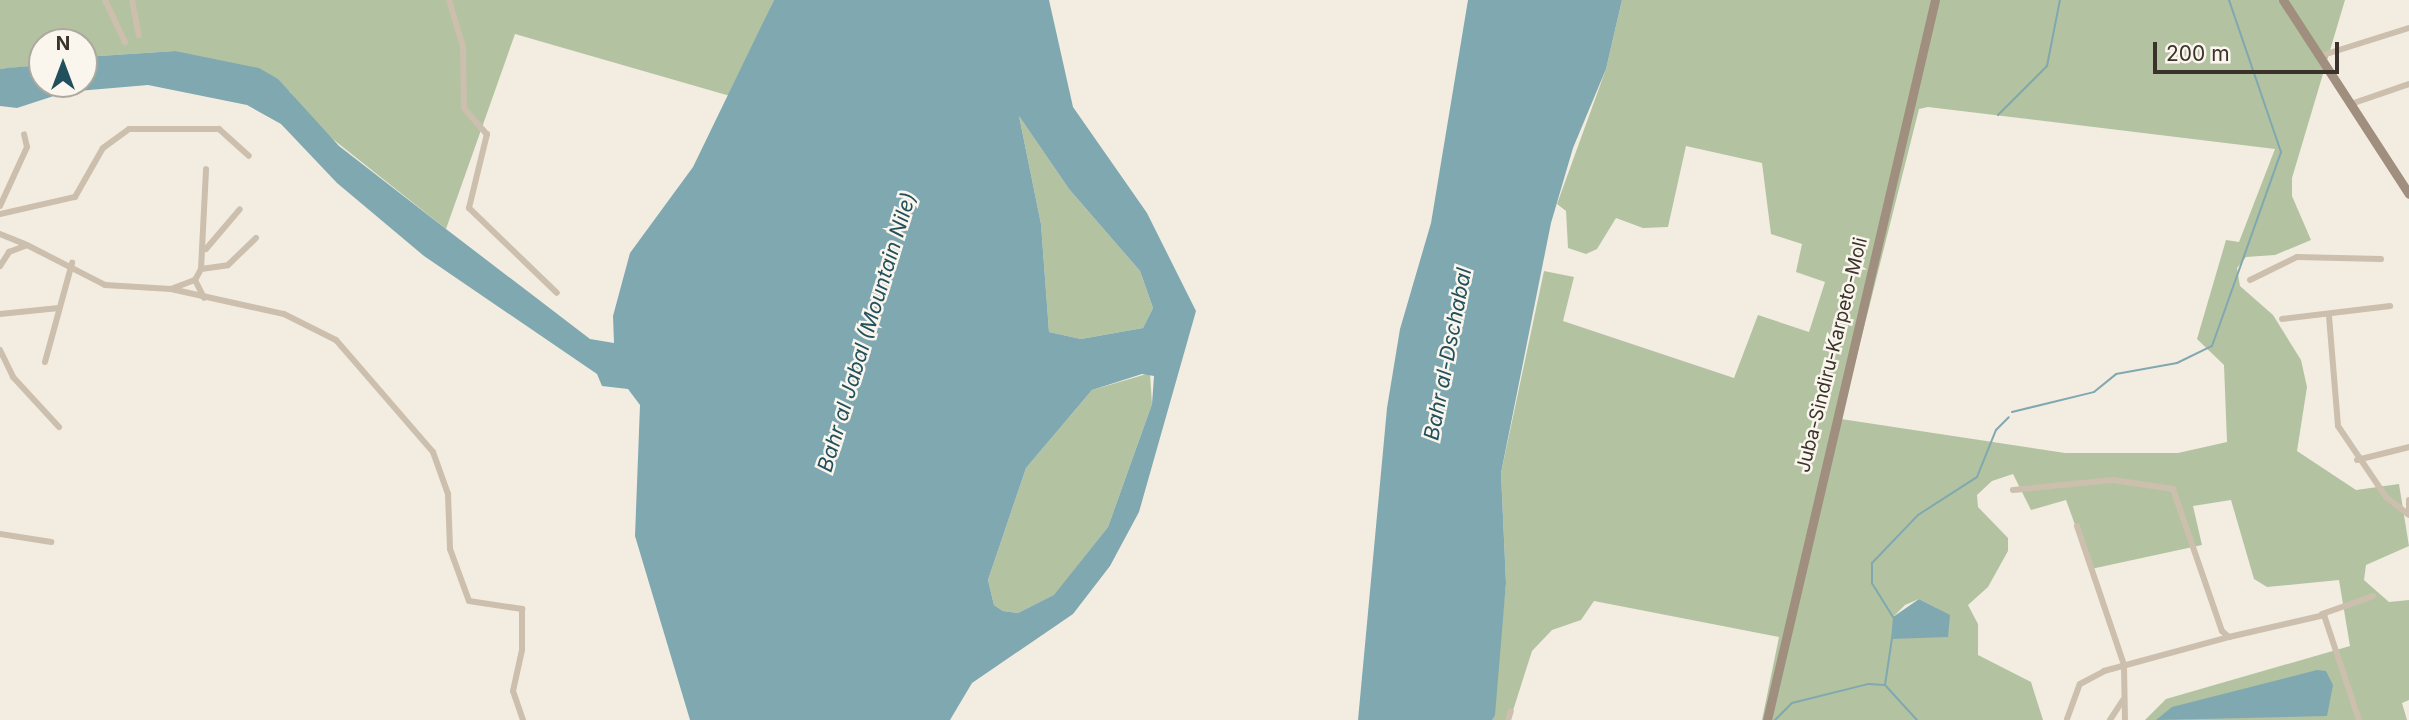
<!DOCTYPE html>
<html>
<head>
<meta charset="utf-8">
<style>
  body { margin:0 }
  #map { position:relative; width:2409px; height:720px; overflow:hidden; background:#f3ede1; font-family:Inter,sans-serif }
  div>[style] { position:absolute }
  [style*='--x'] { left:calc(var(--x)*1px); top:calc(var(--y)*1px); width:calc(var(--w)*1px); rotate:calc(var(--a)*1deg) }
  .green>* { inset:0; background:#b3c3a1 }
  .water>* { inset:0; background:#80a8b0 }
  .stream>* { height:2px; margin:-1px; padding:0 1px; transform-origin:1px; border-radius:1px; background:#80a8b0 }
  .minor>* { height:6px; margin:-3px; padding:0 3px; transform-origin:3px; border-radius:3px; background:#ccbfad }
  .secondary>* { height:9px; margin:-4.5px; padding:0 4.5px; transform-origin:4.5px; border-radius:4.5px; background:#a08e7e }
  span { translate:-50% -50%; white-space:nowrap; text-align:center; line-height:1.15; -webkit-text-stroke:5px #faf6ee; paint-order:stroke }
  .street-label { font-size:19px; color:#3a322b }
  .water-label { font-size:21px; color:#21505c; font-style:italic }
  .north { position:absolute; left:28px; top:28px; width:70px; height:70px; box-sizing:border-box; background:#faf6ee; border:2px solid #ada8a0; border-radius:50%; rotate:0deg; font-size:19px; font-weight:700; line-height:28px; text-align:center; color:#3a322b }
  .north::after { content:''; display:block; margin:auto; width:24px; height:32px; background:#21505c; clip-path:polygon(50% 0,100% 100%,50% 72%,0 100%) }
  .scale { position:absolute; left:2153px; top:42px; width:186px; height:32px; box-sizing:border-box; border:4px solid #3a322b; border-top:0; padding-left:9px; font-size:21px; line-height:24px; white-space:nowrap; color:#3a322b; -webkit-text-stroke:5px #faf6ee; paint-order:stroke }
</style>
</head>
<body>
<div id="map">
  <div class="green">
    <div style="clip-path:polygon(0 0,774px 0,730px 96px,515px 34px,446px 229px,315px 125px,290px 92px,175px 51px,84px 57px,84px 42px,42px 42px,42px 65px,0 69px)"></div>
    <div style="clip-path:polygon(evenodd,1622px 0,2345px 0,2292px 178px,2292px 196px,2311px 240px,2275px 255px,2246px 257px,2237px 268px,2240px 286px,2273px 315px,2301px 360px,2307px 387px,2297px 451px,2356px 490px,2399px 484px,2409px 546px,2366px 565px,2364px 580px,2389px 602px,2409px 600px,2409px 700px,2402px 703px,2407px 720px,2145px 720px,2166px 699px,2350px 646px,2339px 580px,2267px 587px,2254px 579px,2231px 500px,2193px 506px,2202px 545px,2091px 569px,2066px 500px,2031px 510px,2013px 474px,1992px 481px,1977px 495px,1978px 507px,2008px 538px,2008px 551px,1988px 587px,1968px 605px,1978px 624px,1978px 655px,2031px 682px,2043px 720px,1762px 720px,1779px 637px,1594px 601px,1581px 620px,1552px 630px,1532px 651px,1510px 720px,1492px 720px,1506px 583px,1501px 473px,1544px 271px,1574px 277px,1563px 321px,1734px 378px,1758px 315px,1809px 332px,1825px 282px,1796px 272px,1802px 244px,1771px 234px,1762px 163px,1686px 146px,1668px 227px,1643px 228px,1616px 218px,1597px 249px,1586px 254px,1568px 248px,1566px 211px,1557px 204px,1606px 69px,1622px 0,1928px 107px,2275px 149px,2239px 242px,2226px 240px,2197px 339px,2224px 365px,2227px 442px,2178px 453px,2065px 453px,1841px 419px,1919px 109px,1928px 107px,1622px 0,1919px 599px,1938px 609px,1893px 617px,1905px 605px,1919px 599px)"></div>
    <div style="clip-path:polygon(1019px 116px,1069px 189px,1140px 271px,1153px 308px,1143px 328px,1081px 339px,1049px 332px,1041px 224px)"></div>
    <div style="clip-path:polygon(1150px 373px,1152px 404px,1108px 527px,1055px 595px,1018px 613px,1003px 611px,994px 605px,988px 580px,1026px 468px,1092px 390px)"></div>
  </div>
  <div class="water">
    <div style="clip-path:polygon(evenodd,774px 0,1049px 0,1073px 107px,1147px 213px,1196px 311px,1139px 512px,1110px 566px,1073px 614px,972px 683px,950px 720px,690px 720px,635px 536px,640px 405px,628px 389px,602px 386px,597px 374px,424px 256px,337px 183px,281px 124px,247px 105px,148px 85px,66px 92px,17px 108px,0 106px,0 69px,7px 68px,42px 65px,42px 84px,84px 84px,84px 57px,175px 51px,259px 68px,278px 79px,339px 146px,446px 229px,590px 339px,614px 343px,613px 316px,630px 253px,693px 167px,774px 0,1019px 116px,1069px 189px,1140px 271px,1153px 308px,1143px 328px,1081px 339px,1049px 332px,1041px 224px,1019px 116px,774px 0,1142px 374px,1154px 376px,1152px 404px,1108px 527px,1054px 595px,1018px 613px,1003px 611px,994px 605px,988px 580px,1026px 468px,1092px 390px,1142px 374px)"></div>
    <div style="clip-path:polygon(1468px 0,1622px 0,1606px 69px,1573px 148px,1551px 223px,1501px 473px,1506px 583px,1495px 715px,1492px 720px,1358px 720px,1387px 408px,1400px 329px,1431px 223px)"></div>
    <div style="clip-path:polygon(1919px 599px,1950px 615px,1948px 637px,1891px 639px,1893px 617px)"></div>
    <div style="clip-path:polygon(2317px 670px,2326px 671px,2333px 685px,2327px 716px,2156px 720px,2172px 707px)"></div>
  </div>
  <div class="stream">
    <div style="--x:1998;--y:115;--w:69;--a:-45"></div>
    <div style="--x:2047;--y:66;--w:67;--a:-78.9"></div>
    <div style="--x:2012;--y:412;--w:84;--a:-13.7"></div>
    <div style="--x:2094;--y:392;--w:28;--a:-39"></div>
    <div style="--x:2116;--y:374;--w:62;--a:-10.2"></div>
    <div style="--x:2177;--y:363;--w:39;--a:-26"></div>
    <div style="--x:2212;--y:346;--w:206;--a:-70.4"></div>
    <div style="--x:2281;--y:152;--w:161;--a:-108.9"></div>
    <div style="--x:1893;--y:617;--w:40;--a:-122"></div>
    <div style="--x:1872;--y:583;--w:20;--a:-90"></div>
    <div style="--x:1872;--y:563;--w:66;--a:-46.2"></div>
    <div style="--x:1918;--y:515;--w:70;--a:-32.8"></div>
    <div style="--x:1977;--y:477;--w:51;--a:-68"></div>
    <div style="--x:1996;--y:430;--w:18;--a:-45"></div>
    <div style="--x:1885;--y:685;--w:48;--a:-81.5"></div>
    <div style="--x:1775;--y:720;--w:24;--a:-45"></div>
    <div style="--x:1792;--y:703;--w:78;--a:-14"></div>
    <div style="--x:1868;--y:684;--w:17;--a:3"></div>
    <div style="--x:1885;--y:685;--w:47;--a:47.6"></div>
  </div>
  <div class="minor">
    <div style="--x:105;--y:0;--w:47;--a:64.5"></div>
    <div style="--x:132;--y:0;--w:36;--a:79"></div>
    <div style="--x:449;--y:0;--w:49;--a:73.4"></div>
    <div style="--x:463;--y:47;--w:61;--a:89.1"></div>
    <div style="--x:464;--y:108;--w:35;--a:49"></div>
    <div style="--x:487;--y:134;--w:76;--a:103.7"></div>
    <div style="--x:469;--y:208;--w:122;--a:44"></div>
    <div style="--x:2320;--y:56;--w:93;--a:-17.5"></div>
    <div style="--x:2351;--y:104;--w:61;--a:-19"></div>
    <div style="--x:0;--y:206;--w:65;--a:-65.4"></div>
    <div style="--x:27;--y:147;--w:13;--a:-103"></div>
    <div style="--x:0;--y:214;--w:77;--a:-12.8"></div>
    <div style="--x:75;--y:197;--w:56;--a:-60.3"></div>
    <div style="--x:103;--y:148;--w:32;--a:-36"></div>
    <div style="--x:129;--y:129;--w:90;--a:0"></div>
    <div style="--x:219;--y:129;--w:40;--a:42"></div>
    <div style="--x:0;--y:234;--w:27;--a:22"></div>
    <div style="--x:206;--y:249;--w:52;--a:-49.6"></div>
    <div style="--x:0;--y:266;--w:17;--a:-57"></div>
    <div style="--x:9;--y:252;--w:19;--a:-21"></div>
    <div style="--x:27;--y:245;--w:88;--a:27.1"></div>
    <div style="--x:105;--y:285;--w:66;--a:3.5"></div>
    <div style="--x:171;--y:289;--w:116;--a:12.5"></div>
    <div style="--x:284;--y:314;--w:58;--a:26.6"></div>
    <div style="--x:336;--y:340;--w:148;--a:49.1"></div>
    <div style="--x:433;--y:452;--w:45;--a:70.3"></div>
    <div style="--x:448;--y:494;--w:55;--a:87.9"></div>
    <div style="--x:450;--y:549;--w:55;--a:69.9"></div>
    <div style="--x:469;--y:601;--w:54;--a:8.6"></div>
    <div style="--x:522;--y:609;--w:41;--a:90"></div>
    <div style="--x:522;--y:650;--w:42;--a:102.4"></div>
    <div style="--x:513;--y:691;--w:31;--a:71"></div>
    <div style="--x:201;--y:269;--w:27;--a:-8"></div>
    <div style="--x:228;--y:265;--w:39;--a:-44"></div>
    <div style="--x:195;--y:280;--w:20;--a:63"></div>
    <div style="--x:2250;--y:280;--w:52;--a:-26.1"></div>
    <div style="--x:2297;--y:257;--w:84;--a:1.4"></div>
    <div style="--x:171;--y:289;--w:26;--a:-21"></div>
    <div style="--x:195;--y:280;--w:13;--a:-61"></div>
    <div style="--x:201;--y:269;--w:100;--a:-87.1"></div>
    <div style="--x:0;--y:314;--w:59;--a:-5.8"></div>
    <div style="--x:2329;--y:316;--w:110;--a:85.3"></div>
    <div style="--x:2338;--y:426;--w:86;--a:55.9"></div>
    <div style="--x:2386;--y:497;--w:29;--a:38"></div>
    <div style="--x:2282;--y:319;--w:109;--a:-6.9"></div>
    <div style="--x:0;--y:350;--w:30;--a:64"></div>
    <div style="--x:13;--y:377;--w:68;--a:47.4"></div>
    <div style="--x:45;--y:362;--w:103;--a:-74.7"></div>
    <div style="--x:2357;--y:460;--w:54;--a:-14"></div>
    <div style="--x:2013;--y:490;--w:100;--a:-5.7"></div>
    <div style="--x:2113;--y:480;--w:61;--a:8.5"></div>
    <div style="--x:2173;--y:489;--w:150;--a:71"></div>
    <div style="--x:2222;--y:631;--w:9;--a:41"></div>
    <div style="--x:2229;--y:637;--w:98;--a:-13"></div>
    <div style="--x:2324;--y:615;--w:111;--a:71.6"></div>
    <div style="--x:2409;--y:500;--w:14;--a:90"></div>
    <div style="--x:2077;--y:526;--w:147;--a:71.3"></div>
    <div style="--x:2124;--y:665;--w:55;--a:89"></div>
    <div style="--x:0;--y:534;--w:52;--a:8.9"></div>
    <div style="--x:2322;--y:614;--w:54;--a:-19.4"></div>
    <div style="--x:2067;--y:719;--w:37;--a:-70"></div>
    <div style="--x:2080;--y:684;--w:27;--a:-28"></div>
    <div style="--x:2104;--y:671;--w:130;--a:-15.2"></div>
    <div style="--x:1508;--y:720;--w:9;--a:-72"></div>
    <div style="--x:2110;--y:720;--w:24;--a:-57"></div>
  </div>
  <div class="secondary">
    <div style="--x:2283;--y:0;--w:231;--a:57"></div>
    <div style="--x:1767;--y:720;--w:739;--a:-76.87"></div>
  </div>
  <div class="street-label">
    <span style="left:1832px;top:355px;rotate:-76deg">Juba-Sindiru-Karpeto-Moli</span>
  </div>
  <div class="water-label">
    <span style="left:867px;top:332px;rotate:-73deg">Bahr al Jabal (Mountain Nile)</span>
    <span style="left:1448px;top:354px;rotate:-79deg">Bahr al-Dschabal</span>
  </div>
  <div class="north">N</div>
  <div class="scale">200 m</div>
</div>
</body>
</html>
